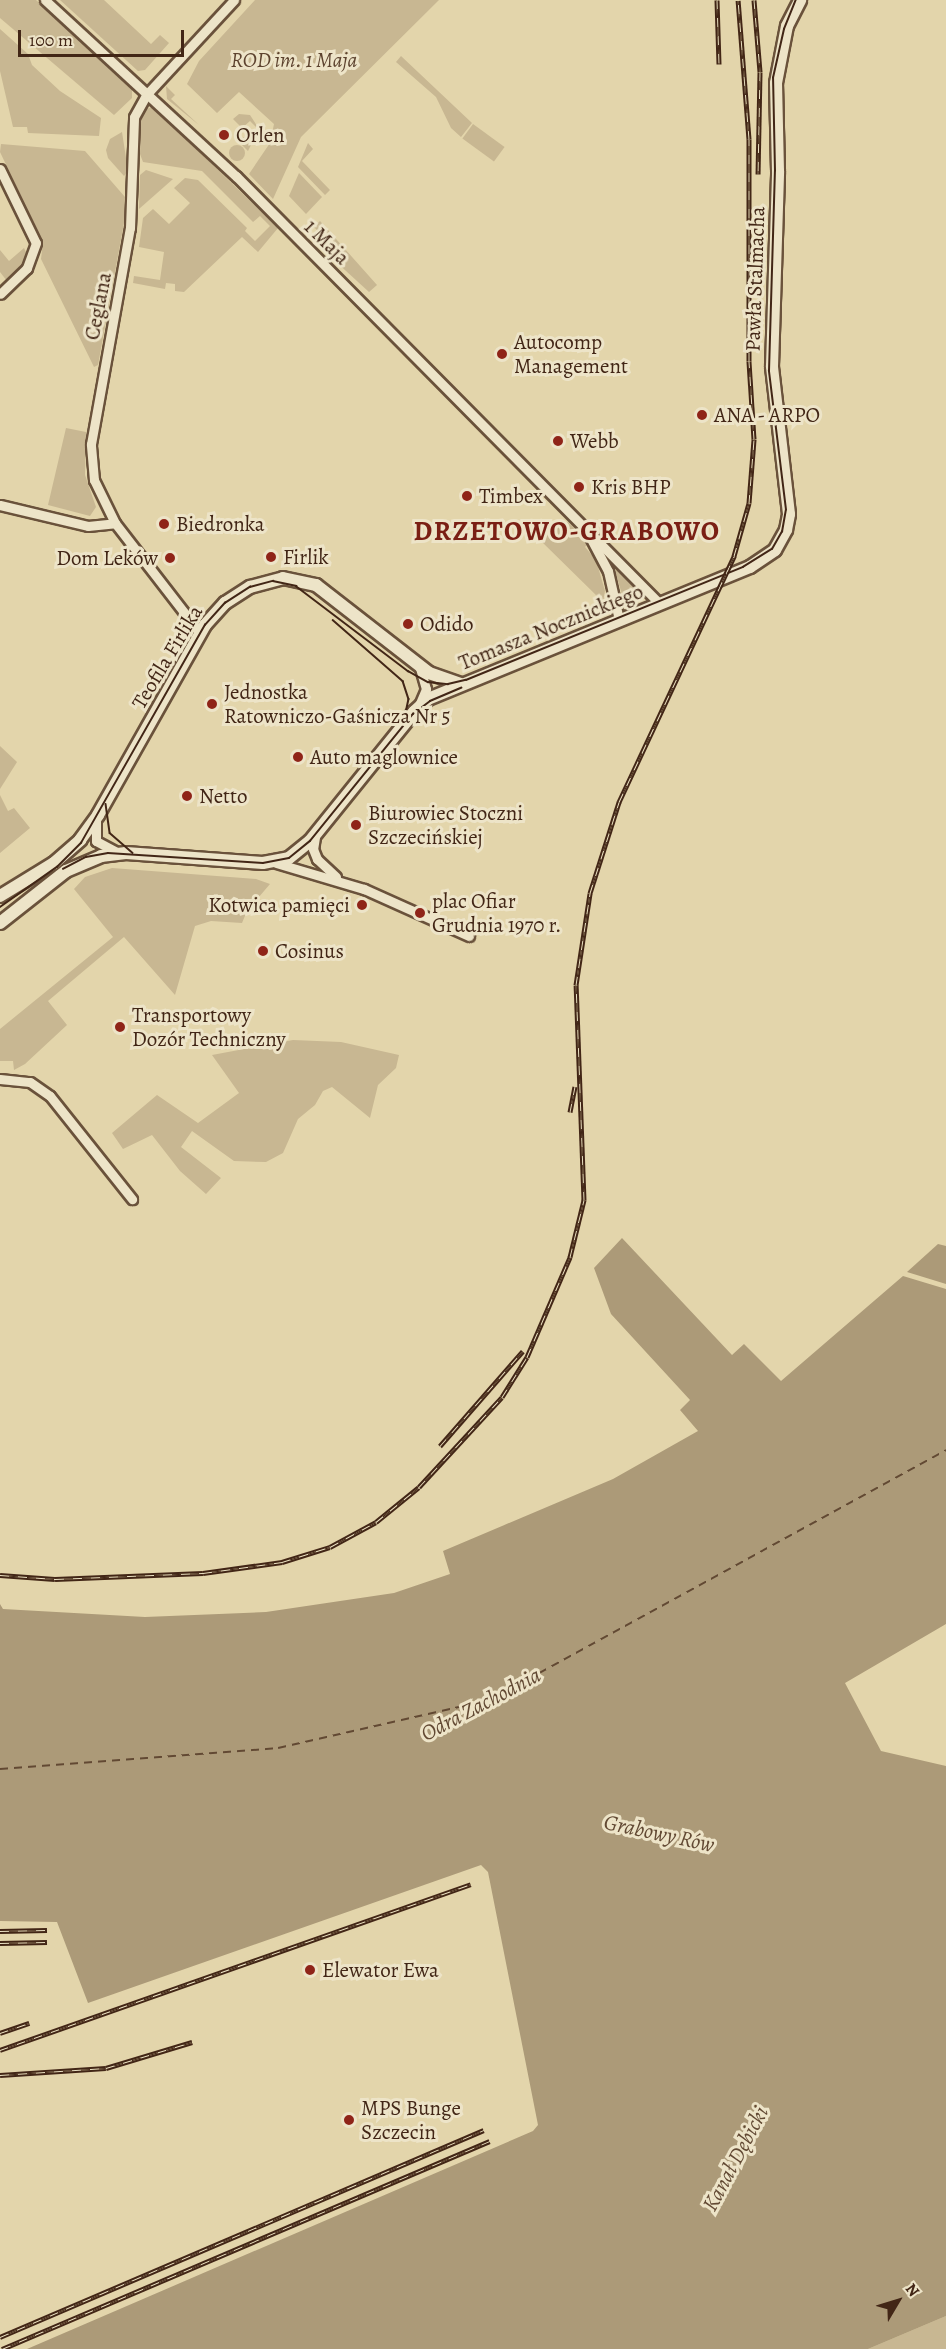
<!DOCTYPE html>
<html>
<head>
<meta charset="utf-8">
<style>
  body { margin:0 }
  #map { position:relative; width:946px; height:2349px; overflow:hidden; background:#e3d5ab; font-family:Alegreya,serif }
  div>[style] { position:absolute }
  [style*='--x'] { left:calc(var(--x)*1px); top:calc(var(--y)*1px); width:calc(var(--w)*1px); rotate:calc(var(--a)*1deg) }
  .green>* { inset:0; background:#c8b792; transform-origin:0 0 }
  .round { border-radius:50% }
  .water>* { inset:0; background:#ac9a78 }
  .ferry>* { height:1.5px; margin-top:-0.75px; transform-origin:0; background:repeating-linear-gradient(90deg,#624933 0 8px,transparent 0 14px) }
  .roads { filter:drop-shadow(2px 0 #6a523b) drop-shadow(-2px 0 #6a523b) drop-shadow(0 2px #6a523b) drop-shadow(0 -2px #6a523b) }
  .street>* { height:9px; margin:-4.5px; padding:0 4.5px; transform-origin:4.5px; border-radius:4.5px; background:#ede4c8 }
  .secondary>* { height:12px; margin:-6px; padding:0 6px; transform-origin:6px; border-radius:6px; background:#ede4c8 }
  .tram>* { height:1.5px; margin:-0.75px; padding:0 0.75px; transform-origin:0.75px; border-radius:0.75px; background:#422616 }
  .rail>* { height:5px; margin-top:-2.5px; transform-origin:0; background:repeating-linear-gradient(90deg,#ede4c8 0 9px,#422616 0 18px); box-sizing:border-box; border-block:2px solid #422616 }
  .dots>* { width:16px; height:16px; translate:-50% -50%; box-sizing:border-box; border:3px solid #ede4c8; border-radius:50% }
  span { translate:-50% -50%; white-space:nowrap; text-align:center; line-height:1.15; -webkit-text-stroke:6px #ede4c8; paint-order:stroke }
  .park-label { font-size:21px; color:#5d432f; font-style:italic }
  .poi-label { font-size:21px; color:#422616 }
  .left { translate:0 -50%; text-align:left }
  .right { translate:-100% -50%; text-align:right }
  .street-label { font-size:21px; color:#422616 }
  .water-label { font-size:22px; color:#624933; font-style:italic }
  .district-label { font-size:27px; color:#7a1f14; font-weight:700; letter-spacing:1.5px }
  .north { position:absolute; left:868px; top:2271px; width:60px; height:60px; -webkit-text-stroke:4px #ede4c8; paint-order:stroke; rotate:52deg; font-size:16px; font-weight:700; line-height:24px; text-align:center; color:#422616 }
  .north::after { content:''; display:block; margin:auto; width:21px; height:27px; background:#422616; clip-path:polygon(50% 0,100% 100%,50% 72%,0 100%) }
  .scale { position:absolute; left:18px; top:30px; width:166px; height:27px; box-sizing:border-box; border:3px solid #422616; border-top:0; padding-left:8px; font-size:18px; line-height:21px; white-space:nowrap; color:#422616; -webkit-text-stroke:4px #ede4c8; paint-order:stroke }
</style>
</head>
<body>
<div id="map">
  <div class="green">
    <div style="clip-path:polygon(0 0,36px 0,132px 87px,132px 98px,114px 115px,0 18px)"></div>
    <div style="clip-path:polygon(60px 0,104px 0,151px 44px,160px 35px,169px 43px,145px 70px,138px 71px)"></div>
    <div style="clip-path:polygon(255px 0,439px 0,301px 137px,273px 199px,249px 174px,270px 143px,274px 124px,239px 92px,217px 113px,187px 84px,199px 61px)"></div>
    <div style="clip-path:polygon(0 29px,28px 54px,32px 65px,60px 91px,101px 118px,99px 136px,28px 133px,27px 127px,13px 127px,0 71px)"></div>
    <div style="clip-path:polygon(401px 56px,472px 123px,461px 137px,451px 128px,436px 97px,396px 62px)"></div>
    <div style="clip-path:polygon(166px 86px,175px 95px,171px 99px,199px 125px,167px 99px)"></div>
    <div style="clip-path:polygon(153px 107px,278px 228px,258px 252px,242px 237px,184px 292px,175px 291px,175px 284px,166px 283px,165px 289px,133px 283px,134px 276px,160px 280px,164px 252px,139px 247px,143px 218px,153px 209px,169px 224px,190px 203px,174px 188px,185px 178px,198px 180px,247px 228px,245px 231px,255px 241px,270px 226px,260px 216px,253px 222px,202px 171px,143px 162px,140px 154px,141px 118px,146px 109px)"></div>
    <div style="clip-path:polygon(239px 114px,250px 115px,259px 129px,248px 151px,238px 141px,242px 138px,247px 143px,243px 137px,249px 139px,258px 129px,250px 121px,242px 128px,233px 119px)"></div>
    <div style="left:473px;top:124px;width:39px;height:18px;rotate:36deg"></div>
    <div style="clip-path:polygon(122px 132px,128px 171px,124px 176px,108px 158px,106px 150px,110px 139px)"></div>
    <div style="clip-path:polygon(308px 143px,313px 149px,302px 161px,330px 190px,325px 195px,298px 167px)"></div>
    <div style="clip-path:polygon(1px 144px,85px 151px,125px 197px,124px 223px,98px 365px,94px 367px,41px 259px,43px 242px,0 152px)"></div>
    <div class="round" style="left:229px;top:145px;width:16px;height:16px"></div>
    <div style="clip-path:polygon(146px 170px,173px 179px,139px 209px,140px 175px)"></div>
    <div style="clip-path:polygon(299px 173px,322px 197px,306px 214px,289px 196px)"></div>
    <div style="clip-path:polygon(320px 221px,377px 285px,369px 292px,334px 260px,340px 254px,314px 227px)"></div>
    <div style="clip-path:polygon(24px 248px,28px 256px,7px 281px,0 272px,0 250px,9px 261px)"></div>
    <div style="clip-path:polygon(66px 428px,86px 432px,85px 475px,96px 507px,90px 516px,48px 505px)"></div>
    <div style="clip-path:polygon(562px 521px,568px 522px,589px 543px,585px 547px,596px 560px,605px 591px,602px 608px,600px 599px,541px 541px)"></div>
    <div style="clip-path:polygon(620px 569px,643px 592px,624px 601px,615px 571px)"></div>
    <div style="clip-path:polygon(0 746px,17px 762px,0 789px)"></div>
    <div style="clip-path:polygon(0 795px,8px 811px,14px 808px,30px 828px,0 853px)"></div>
    <div style="clip-path:polygon(112px 868px,256px 879px,270px 884px,247px 911px,242px 923px,211px 921px,195px 926px,175px 995px,124px 937px,48px 1001px,67px 1025px,25px 1064px,14px 1070px,13px 1061px,0 1061px,0 1029px,113px 937px,74px 889px,85px 877px)"></div>
    <div style="clip-path:polygon(293px 1040px,341px 1042px,399px 1055px,396px 1068px,378px 1085px,370px 1118px,332px 1087px,323px 1091px,315px 1105px,298px 1119px,283px 1153px,266px 1162px,234px 1161px,192px 1131px,181px 1147px,221px 1178px,206px 1194px,180px 1171px,152px 1135px,123px 1149px,112px 1133px,157px 1095px,198px 1123px,239px 1093px,212px 1055px)"></div>
    <div style="clip-path:polygon(946px 2316px,946px 2349px,868px 2349px)"></div>
  </div>
  <div class="water">
    <div style="clip-path:polygon(622px 1238px,732px 1355px,744px 1344px,781px 1381px,903px 1276px,946px 1289px,946px 1624px,845px 1683px,881px 1751px,946px 1766px,946px 2316px,868px 2349px,27px 2349px,533px 2131px,538px 2125px,488px 1872px,481px 1865px,88px 2003px,57px 1922px,0 1921px,0 1604px,3px 1609px,145px 1617px,266px 1612px,394px 1593px,450px 1574px,443px 1551px,613px 1479px,698px 1431px,680px 1410px,690px 1400px,611px 1314px,594px 1268px)"></div>
    <div style="clip-path:polygon(938px 1244px,946px 1246px,946px 1284px,907px 1272px)"></div>
  </div>
  <div class="ferry">
    <div style="--x:0;--y:1769;--w:279;--a:-4.3"></div>
    <div style="--x:278;--y:1748;--w:217;--a:-12.8"></div>
    <div style="--x:490;--y:1700;--w:520;--a:-28.73"></div>
  </div>
  <div class="roads">
    <div class="street">
      <div style="--x:45;--y:0;--w:260;--a:42.7"></div>
      <div style="--x:236;--y:176;--w:602;--a:45.27"></div>
      <div style="--x:0;--y:169;--w:82;--a:64.1"></div>
      <div style="--x:36;--y:243;--w:27;--a:110"></div>
      <div style="--x:27;--y:268;--w:37;--a:136"></div>
      <div style="--x:0;--y:505;--w:90;--a:13.4"></div>
      <div style="--x:88;--y:526;--w:27;--a:-6"></div>
      <div style="--x:115;--y:523;--w:139;--a:52.3"></div>
      <div style="--x:115;--y:523;--w:48;--a:-116"></div>
      <div style="--x:94;--y:480;--w:36;--a:-95"></div>
      <div style="--x:91;--y:444;--w:219;--a:-79.8"></div>
      <div style="--x:130;--y:228;--w:111;--a:-87.9"></div>
      <div style="--x:134;--y:117;--w:26;--a:-61"></div>
      <div style="--x:147;--y:94;--w:128;--a:-47.2"></div>
      <div style="--x:591;--y:539;--w:36;--a:62"></div>
      <div style="--x:608;--y:571;--w:50;--a:77.3"></div>
      <div style="--x:420;--y:668;--w:22;--a:74"></div>
      <div style="--x:426;--y:689;--w:15;--a:113"></div>
      <div style="--x:96;--y:820;--w:21;--a:90"></div>
      <div style="--x:96;--y:841;--w:24;--a:28"></div>
      <div style="--x:315;--y:837;--w:12;--a:99"></div>
      <div style="--x:313;--y:849;--w:11;--a:68"></div>
      <div style="--x:317;--y:859;--w:26;--a:43"></div>
      <div style="--x:276;--y:863;--w:92;--a:16.5"></div>
      <div style="--x:364;--y:889;--w:115;--a:24.1"></div>
      <div style="--x:0;--y:1079;--w:30;--a:6"></div>
      <div style="--x:30;--y:1082;--w:24;--a:35"></div>
      <div style="--x:50;--y:1096;--w:132;--a:51.5"></div>
    </div>
    <div class="secondary">
      <div style="--x:0;--y:896;--w:63;--a:-31.4"></div>
      <div style="--x:54;--y:863;--w:35;--a:-41"></div>
      <div style="--x:80;--y:840;--w:31;--a:-54"></div>
      <div style="--x:98;--y:815;--w:218;--a:-60.6"></div>
      <div style="--x:205;--y:625;--w:30;--a:-48"></div>
      <div style="--x:225;--y:603;--w:30;--a:-33"></div>
      <div style="--x:250;--y:587;--w:34;--a:-15"></div>
      <div style="--x:283;--y:578;--w:34;--a:12"></div>
      <div style="--x:316;--y:585;--w:143;--a:37.9"></div>
      <div style="--x:429;--y:673;--w:34;--a:19"></div>
      <div style="--x:0;--y:923;--w:84;--a:-38.2"></div>
      <div style="--x:66;--y:871;--w:38;--a:-23"></div>
      <div style="--x:101;--y:856;--w:25;--a:-7"></div>
      <div style="--x:126;--y:853;--w:137;--a:4.2"></div>
      <div style="--x:263;--y:863;--w:26;--a:-11"></div>
      <div style="--x:289;--y:858;--w:27;--a:-39"></div>
      <div style="--x:310;--y:841;--w:166;--a:-51.1"></div>
      <div style="--x:414;--y:712;--w:19;--a:-43"></div>
      <div style="--x:428;--y:699;--w:348;--a:-22.3"></div>
      <div style="--x:750;--y:567;--w:30;--a:-34"></div>
      <div style="--x:775;--y:550;--w:23;--a:-61"></div>
      <div style="--x:786;--y:530;--w:16;--a:-79"></div>
      <div style="--x:789;--y:514;--w:149;--a:-96.6"></div>
      <div style="--x:772;--y:366;--w:195;--a:-88.2"></div>
      <div style="--x:778;--y:171;--w:88;--a:-91.3"></div>
      <div style="--x:776;--y:83;--w:58;--a:-79.1"></div>
      <div style="--x:787;--y:26;--w:29;--a:-63"></div>
    </div>
  </div>
  <div class="tram">
    <div style="--x:333;--y:620;--w:93;--a:41.1"></div>
    <div style="--x:403;--y:681;--w:19;--a:72"></div>
    <div style="--x:409;--y:699;--w:24;--a:102"></div>
    <div style="--x:106;--y:804;--w:29;--a:82"></div>
    <div style="--x:110;--y:833;--w:30;--a:41"></div>
    <div style="--x:63;--y:869;--w:26;--a:-28"></div>
    <div style="--x:86;--y:857;--w:22;--a:-10"></div>
    <div style="--x:108;--y:853;--w:155;--a:3.7"></div>
    <div style="--x:263;--y:863;--w:26;--a:-11"></div>
    <div style="--x:289;--y:858;--w:27;--a:-39"></div>
    <div style="--x:310;--y:841;--w:164;--a:-51"></div>
    <div style="--x:413;--y:714;--w:21;--a:-37"></div>
    <div style="--x:430;--y:701;--w:34;--a:-23"></div>
    <div style="--x:0;--y:907;--w:70;--a:-35.1"></div>
    <div style="--x:57;--y:867;--w:34;--a:-45"></div>
    <div style="--x:81;--y:843;--w:251;--a:-60.4"></div>
    <div style="--x:205;--y:625;--w:30;--a:-48"></div>
    <div style="--x:225;--y:603;--w:30;--a:-33"></div>
    <div style="--x:250;--y:587;--w:24;--a:-15"></div>
    <div style="--x:273;--y:581;--w:24;--a:12"></div>
    <div style="--x:296;--y:586;--w:141;--a:37.2"></div>
    <div style="--x:408;--y:671;--w:23;--a:29"></div>
    <div style="--x:428;--y:682;--w:20;--a:6"></div>
    <div style="--x:448;--y:684;--w:18;--a:-13"></div>
    <div style="--x:466;--y:680;--w:299;--a:-22.2"></div>
    <div style="--x:743;--y:567;--w:34;--a:-32"></div>
    <div style="--x:772;--y:549;--w:20;--a:-60"></div>
    <div style="--x:782;--y:532;--w:22;--a:-80"></div>
    <div style="--x:786;--y:510;--w:140;--a:-97"></div>
    <div style="--x:769;--y:371;--w:200;--a:-88.3"></div>
    <div style="--x:775;--y:171;--w:93;--a:-91.2"></div>
    <div style="--x:773;--y:78;--w:50;--a:-77.3"></div>
    <div style="--x:784;--y:29;--w:31;--a:-68"></div>
  </div>
  <div class="rail">
    <div style="--x:717;--y:0;--w:64;--a:88.2"></div>
    <div style="--x:754;--y:0;--w:72;--a:85.2"></div>
    <div style="--x:760;--y:72;--w:102;--a:91.1"></div>
    <div style="--x:570;--y:1112;--w:26;--a:-79"></div>
    <div style="--x:440;--y:1446;--w:126;--a:-48.9"></div>
    <div style="--x:0;--y:1575;--w:55;--a:4.2"></div>
    <div style="--x:55;--y:1579;--w:148;--a:-2.3"></div>
    <div style="--x:203;--y:1573;--w:80;--a:-7.9"></div>
    <div style="--x:282;--y:1562;--w:50;--a:-17.4"></div>
    <div style="--x:330;--y:1547;--w:52;--a:-28.5"></div>
    <div style="--x:376;--y:1522;--w:55;--a:-39.1"></div>
    <div style="--x:419;--y:1487;--w:122;--a:-47.3"></div>
    <div style="--x:502;--y:1397;--w:47;--a:-58"></div>
    <div style="--x:527;--y:1357;--w:109;--a:-66.7"></div>
    <div style="--x:570;--y:1257;--w:59;--a:-76.2"></div>
    <div style="--x:584;--y:1200;--w:215;--a:-92.1"></div>
    <div style="--x:576;--y:985;--w:93;--a:-81.3"></div>
    <div style="--x:590;--y:893;--w:96;--a:-72.3"></div>
    <div style="--x:619;--y:802;--w:272;--a:-64.9"></div>
    <div style="--x:734;--y:556;--w:55;--a:-74.2"></div>
    <div style="--x:749;--y:503;--w:64;--a:-85.5"></div>
    <div style="--x:754;--y:439;--w:78;--a:-93.7"></div>
    <div style="--x:749;--y:361;--w:222;--a:-90"></div>
    <div style="--x:749;--y:139;--w:139;--a:-94.5"></div>
    <div style="--x:0;--y:1931;--w:47;--a:-1.2"></div>
    <div style="--x:0;--y:1943;--w:47;--a:-1.2"></div>
    <div style="--x:0;--y:2033;--w:31;--a:-19"></div>
    <div style="--x:0;--y:2050;--w:499;--a:-19.4"></div>
    <div style="--x:0;--y:2075;--w:106;--a:-3.8"></div>
    <div style="--x:106;--y:2068;--w:90;--a:-16.8"></div>
    <div style="--x:0;--y:2337;--w:526;--a:-23.16"></div>
    <div style="--x:2;--y:2349;--w:530;--a:-23.09"></div>
  </div>
  <div class="dots">
    <div style="left:224px;top:135px;background:#8f2418"></div>
    <div style="left:502px;top:354px;background:#8f2418"></div>
    <div style="left:702px;top:415px;background:#8f2418"></div>
    <div style="left:558px;top:441px;background:#8f2418"></div>
    <div style="left:579px;top:487px;background:#8f2418"></div>
    <div style="left:467px;top:496px;background:#8f2418"></div>
    <div style="left:164px;top:524px;background:#8f2418"></div>
    <div style="left:271px;top:557px;background:#8f2418"></div>
    <div style="left:170px;top:558px;background:#8f2418"></div>
    <div style="left:408px;top:624px;background:#8f2418"></div>
    <div style="left:212px;top:704px;background:#8f2418"></div>
    <div style="left:298px;top:757px;background:#8f2418"></div>
    <div style="left:187px;top:796px;background:#8f2418"></div>
    <div style="left:356px;top:825px;background:#8f2418"></div>
    <div style="left:362px;top:905px;background:#8f2418"></div>
    <div style="left:420px;top:913px;background:#8f2418"></div>
    <div style="left:263px;top:951px;background:#8f2418"></div>
    <div style="left:120px;top:1027px;background:#8f2418"></div>
    <div style="left:310px;top:1970px;background:#8f2418"></div>
    <div style="left:349px;top:2120px;background:#8f2418"></div>
  </div>
  <div class="park-label">
    <span style="left:294px;top:60px">ROD im. 1 Maja</span>
  </div>
  <div class="poi-label">
    <span class="left" style="left:236px;top:135px">Orlen</span>
    <span class="left" style="left:514px;top:354px">Autocomp<br>Management</span>
    <span class="left" style="left:714px;top:415px">ANA - ARPO</span>
    <span class="left" style="left:570px;top:441px">Webb</span>
    <span class="left" style="left:591px;top:487px">Kris BHP</span>
    <span class="left" style="left:479px;top:496px">Timbex</span>
    <span class="left" style="left:176px;top:524px">Biedronka</span>
    <span class="left" style="left:283px;top:557px">Firlik</span>
    <span class="right" style="left:158px;top:558px">Dom Leków</span>
    <span class="left" style="left:420px;top:624px">Odido</span>
    <span class="left" style="left:224px;top:704px">Jednostka<br>Ratowniczo-Gaśnicza Nr 5</span>
    <span class="left" style="left:310px;top:757px">Auto maglownice</span>
    <span class="left" style="left:199px;top:796px">Netto</span>
    <span class="left" style="left:368px;top:825px">Biurowiec Stoczni<br>Szczecińskiej</span>
    <span class="left" style="left:432px;top:913px">plac Ofiar<br>Grudnia 1970 r.</span>
    <span class="right" style="left:350px;top:905px">Kotwica pamięci</span>
    <span class="left" style="left:275px;top:951px">Cosinus</span>
    <span class="left" style="left:132px;top:1027px">Transportowy<br>Dozór Techniczny</span>
    <span class="left" style="left:322px;top:1970px">Elewator Ewa</span>
    <span class="left" style="left:361px;top:2120px">MPS Bunge<br>Szczecin</span>
  </div>
  <div class="street-label">
    <span style="left:327px;top:242px;rotate:45deg">1 Maja</span>
    <span style="left:755px;top:279px;rotate:-88deg">Pawła Stalmacha</span>
    <span style="left:98px;top:306px;rotate:-79deg">Ceglana</span>
    <span style="left:551px;top:627px;rotate:-22deg">Tomasza Nocznickiego</span>
    <span style="left:167px;top:657px;rotate:-59deg">Teofila Firlika</span>
  </div>
  <div class="water-label">
    <span style="left:481px;top:1705px;rotate:-28deg">Odra Zachodnia</span>
    <span style="left:659px;top:1834px;rotate:12deg">Grabowy Rów</span>
    <span style="left:736px;top:2159px;rotate:-62deg">Kanał Dębicki</span>
  </div>
  <div class="district-label">
    <span style="left:567px;top:532px">DRZETOWO-GRABOWO</span>
  </div>
  <div class="north">N</div>
  <div class="scale">100 m</div>
</div>
</body>
</html>
